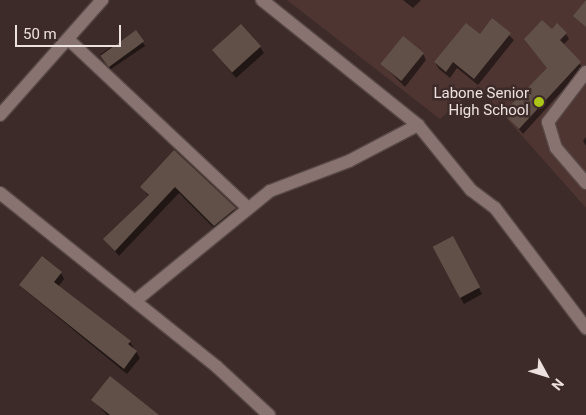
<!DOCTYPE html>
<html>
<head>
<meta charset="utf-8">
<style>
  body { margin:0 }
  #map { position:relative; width:586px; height:415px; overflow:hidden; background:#3d2b29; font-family:Roboto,sans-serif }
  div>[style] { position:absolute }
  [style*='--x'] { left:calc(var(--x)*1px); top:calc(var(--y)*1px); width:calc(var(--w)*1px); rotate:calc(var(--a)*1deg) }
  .built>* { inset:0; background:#4e3532 }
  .shadow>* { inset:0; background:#0007; transform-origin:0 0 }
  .building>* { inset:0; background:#615048; transform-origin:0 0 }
  .roads { filter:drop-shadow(1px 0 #584947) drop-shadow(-1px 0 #584947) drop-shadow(0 1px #584947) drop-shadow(0 -1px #584947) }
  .minor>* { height:12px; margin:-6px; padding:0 6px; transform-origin:6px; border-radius:6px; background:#887370 }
  .dots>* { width:14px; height:14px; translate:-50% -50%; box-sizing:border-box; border:2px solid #3d2b29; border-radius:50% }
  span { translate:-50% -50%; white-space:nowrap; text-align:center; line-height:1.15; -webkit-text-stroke:5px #3d2b29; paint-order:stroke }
  .poi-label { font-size:15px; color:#ede1df }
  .right { translate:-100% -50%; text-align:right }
  .north { position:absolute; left:521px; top:350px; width:50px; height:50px; -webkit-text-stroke:4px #3d2b29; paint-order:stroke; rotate:129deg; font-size:14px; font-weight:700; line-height:20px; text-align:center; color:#ede1df }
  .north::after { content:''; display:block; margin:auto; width:18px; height:22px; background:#ede1df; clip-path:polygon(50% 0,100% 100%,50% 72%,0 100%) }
  .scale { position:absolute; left:15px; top:25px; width:106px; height:22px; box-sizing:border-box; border:2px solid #ede1df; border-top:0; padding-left:6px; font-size:15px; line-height:18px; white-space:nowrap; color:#ede1df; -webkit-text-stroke:4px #3d2b29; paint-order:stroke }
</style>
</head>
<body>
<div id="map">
  <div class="built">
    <div style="clip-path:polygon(287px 0,586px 0,586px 208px,478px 86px,440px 119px)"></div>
  </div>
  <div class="shadow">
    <div style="clip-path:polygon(403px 0,421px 0,413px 8px)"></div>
    <div style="clip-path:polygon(492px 20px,514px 40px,478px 85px,457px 68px,450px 78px,439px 69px,435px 63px,480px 35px)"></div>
    <div style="clip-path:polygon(552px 30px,566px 34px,569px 39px,563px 45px,583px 68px,523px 134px,505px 113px,548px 69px)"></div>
    <div style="left:135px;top:31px;width:18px;height:42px;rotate:56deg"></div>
    <div style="clip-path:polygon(260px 47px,264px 53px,236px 78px,213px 50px)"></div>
    <div style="clip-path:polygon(423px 54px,426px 60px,405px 87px,382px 64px)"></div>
    <div style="clip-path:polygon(586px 137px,586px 146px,583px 141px)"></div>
    <div style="clip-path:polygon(174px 152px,239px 215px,218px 232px,179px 193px,119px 256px,105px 239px,149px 197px,142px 187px)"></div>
    <div style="clip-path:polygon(456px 244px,482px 294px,464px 304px,460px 297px)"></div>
    <div style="clip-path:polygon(61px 273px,64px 279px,58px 287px,130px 342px,140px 358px,127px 374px,20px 286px)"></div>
    <div style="clip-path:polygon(93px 400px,157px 415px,107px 415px)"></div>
  </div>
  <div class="building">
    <div style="clip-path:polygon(586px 0,586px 27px,573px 16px)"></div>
    <div style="clip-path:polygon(492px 18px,511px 33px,474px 79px,453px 62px,446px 72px,434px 62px,466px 23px,480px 34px)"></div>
    <div style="clip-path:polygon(542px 20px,552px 29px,557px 23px,567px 33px,560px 40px,581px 62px,519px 129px,503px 113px,547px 68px,524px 39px)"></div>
    <div style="left:241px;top:24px;width:30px;height:39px;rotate:48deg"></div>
    <div style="left:136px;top:30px;width:14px;height:44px;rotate:54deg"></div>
    <div style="left:403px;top:36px;width:27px;height:36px;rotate:39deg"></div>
    <div style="clip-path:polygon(174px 150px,236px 208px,214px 226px,175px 187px,115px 251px,103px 239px,149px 195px,140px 187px)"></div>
    <div style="left:453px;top:236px;width:58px;height:23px;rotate:62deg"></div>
    <div style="clip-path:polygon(42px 256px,62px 272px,54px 282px,131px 341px,128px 344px,137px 351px,124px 369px,19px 285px)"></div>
    <div style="clip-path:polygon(110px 376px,159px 415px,110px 415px,91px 400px)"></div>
  </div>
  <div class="roads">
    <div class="minor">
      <div style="--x:262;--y:0;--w:200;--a:38.7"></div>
      <div style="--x:418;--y:125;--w:84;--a:50.8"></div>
      <div style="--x:471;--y:190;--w:30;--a:37"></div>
      <div style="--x:495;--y:208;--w:151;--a:52.8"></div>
      <div style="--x:69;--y:40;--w:245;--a:43.2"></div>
      <div style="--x:586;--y:72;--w:63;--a:127.2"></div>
      <div style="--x:548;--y:122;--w:27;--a:73"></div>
      <div style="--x:556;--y:148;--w:46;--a:49.4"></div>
      <div style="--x:0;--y:115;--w:154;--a:-48.4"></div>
      <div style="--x:0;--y:193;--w:278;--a:38.7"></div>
      <div style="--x:217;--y:367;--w:71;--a:42.7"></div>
      <div style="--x:135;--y:301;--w:174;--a:-39.2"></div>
      <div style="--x:270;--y:191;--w:85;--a:-20.8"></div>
      <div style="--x:349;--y:161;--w:78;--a:-27.6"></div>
    </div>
  </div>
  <div class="dots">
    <div style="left:539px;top:102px;background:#abc616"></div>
  </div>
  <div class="poi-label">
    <span class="right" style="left:529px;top:102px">Labone Senior<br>High School</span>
  </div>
  <div class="north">N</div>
  <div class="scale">50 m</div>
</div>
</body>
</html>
